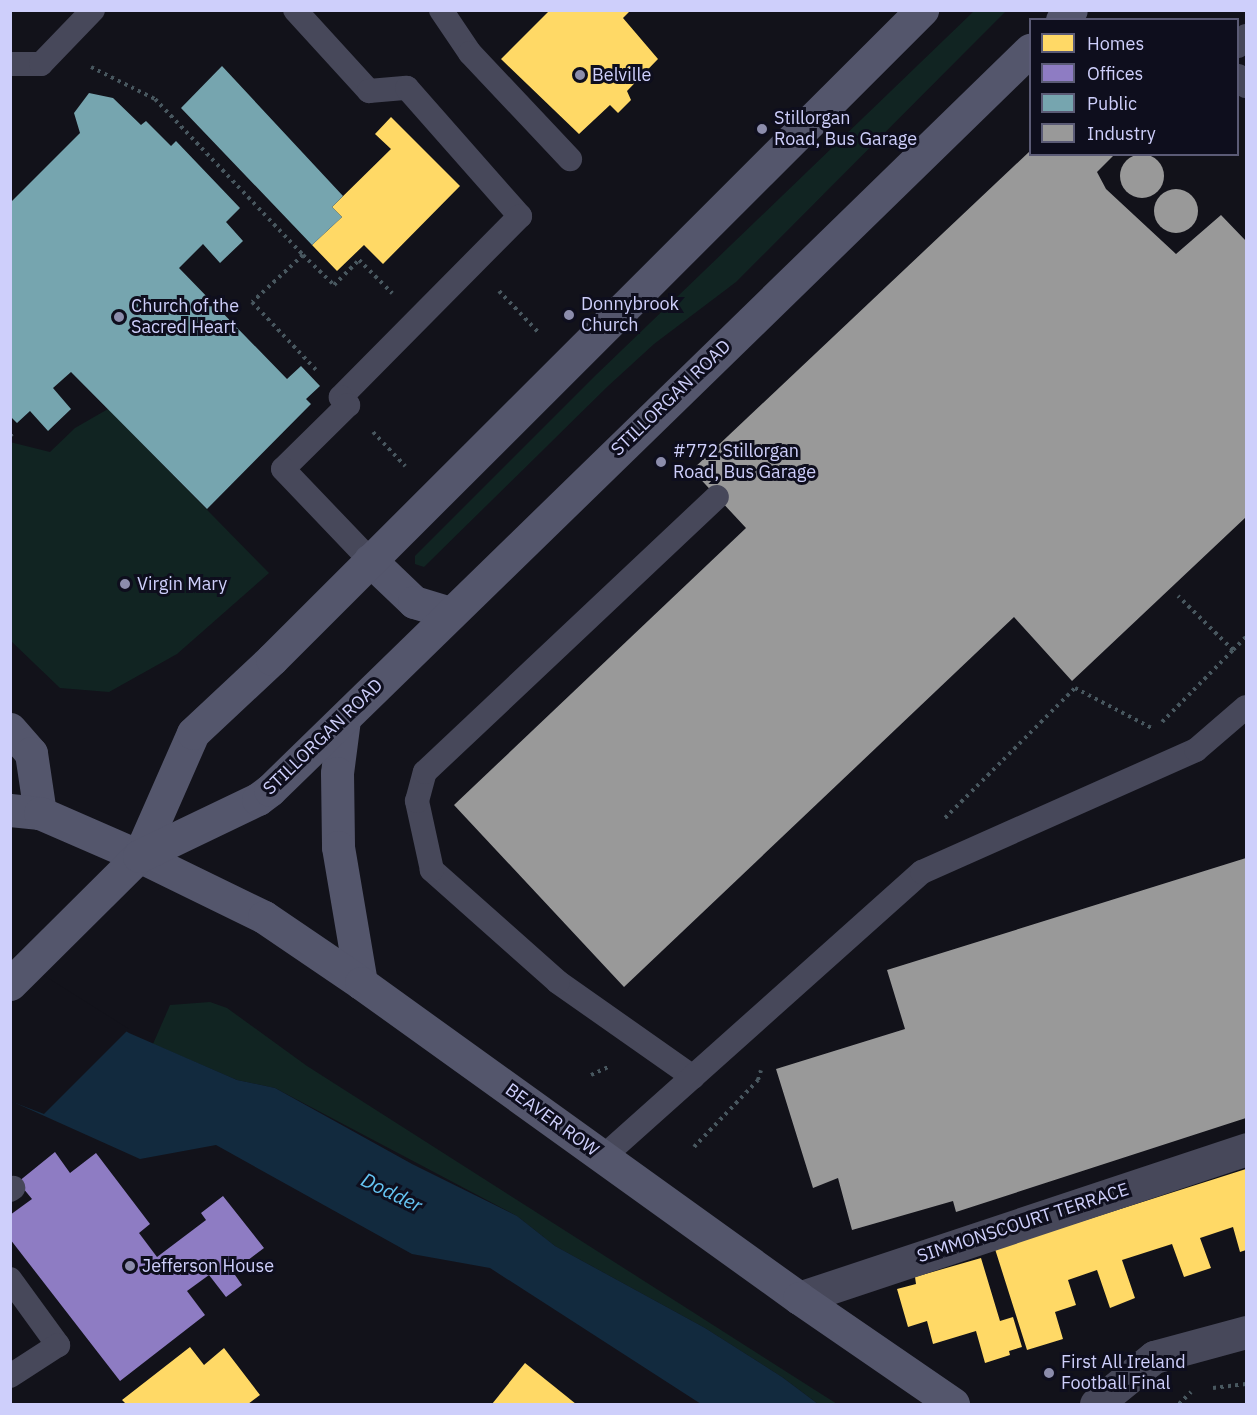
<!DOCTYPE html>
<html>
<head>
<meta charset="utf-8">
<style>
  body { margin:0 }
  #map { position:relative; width:1257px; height:1415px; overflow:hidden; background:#12121a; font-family:"IBM Plex Sans",sans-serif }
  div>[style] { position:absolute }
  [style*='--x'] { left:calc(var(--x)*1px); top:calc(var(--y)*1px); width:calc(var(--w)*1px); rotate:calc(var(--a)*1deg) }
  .green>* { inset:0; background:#112422 }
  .water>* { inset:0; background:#122a3e }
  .pier>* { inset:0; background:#12121a }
  .homes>* { inset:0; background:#ffd966 }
  .offices>* { inset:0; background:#8e7cc3 }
  .public>* { inset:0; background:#76a5af }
  .industry>* { inset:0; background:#999 }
  .round { border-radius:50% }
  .path>* { height:4px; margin-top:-2px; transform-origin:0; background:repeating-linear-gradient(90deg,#48575f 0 3px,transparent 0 7.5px) }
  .lane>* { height:24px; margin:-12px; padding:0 12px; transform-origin:12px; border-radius:12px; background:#47485a }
  .street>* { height:33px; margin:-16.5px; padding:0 16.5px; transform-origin:16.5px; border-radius:16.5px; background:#47485a }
  .secondary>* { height:33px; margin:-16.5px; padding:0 16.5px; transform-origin:16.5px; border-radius:16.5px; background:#54566c }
  .dots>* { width:16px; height:16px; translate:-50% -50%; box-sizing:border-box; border:3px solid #0e0e1d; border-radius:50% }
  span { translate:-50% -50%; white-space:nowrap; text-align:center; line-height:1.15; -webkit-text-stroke:6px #0e0e1d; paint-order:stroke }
  .poi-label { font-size:18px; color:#cecffb }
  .left { translate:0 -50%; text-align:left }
  .street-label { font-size:18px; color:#cecffb }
  .water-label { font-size:20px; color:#65c4f2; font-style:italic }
  .frame { position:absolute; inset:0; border:12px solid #cecffb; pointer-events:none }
  .legend { position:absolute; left:1029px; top:18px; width:210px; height:138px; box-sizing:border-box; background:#0e0e1d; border:2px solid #5b5b76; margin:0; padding:8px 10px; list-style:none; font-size:18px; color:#cecffb }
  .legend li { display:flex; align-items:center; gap:12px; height:30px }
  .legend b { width:30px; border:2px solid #5b5b76 }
</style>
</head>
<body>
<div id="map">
  <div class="green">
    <div style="clip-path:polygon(974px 11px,1006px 11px,736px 282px,654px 344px,607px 387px,424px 567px,415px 564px,415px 556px,597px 374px)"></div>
    <div style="clip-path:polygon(108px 409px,269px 573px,177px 654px,109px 692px,60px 688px,11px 641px,10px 442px,50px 452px,75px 428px)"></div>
    <div style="clip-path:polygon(210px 1002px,227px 1008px,307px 1066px,837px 1404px,818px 1404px,782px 1377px,705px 1328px,555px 1246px,517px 1216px,275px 1088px,237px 1080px,153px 1044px,170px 1005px)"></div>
  </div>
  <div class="water">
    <div style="clip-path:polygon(10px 957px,129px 1033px,237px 1080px,275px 1088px,412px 1164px,517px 1216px,555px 1246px,705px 1328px,782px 1377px,818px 1404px,701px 1404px,490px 1268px,412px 1254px,216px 1145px,140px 1159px,11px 1101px)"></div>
  </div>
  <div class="pier">
    <div style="clip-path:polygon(10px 954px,129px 1029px,44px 1114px,10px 1101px)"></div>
  </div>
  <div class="homes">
    <div style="clip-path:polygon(550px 10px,631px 10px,623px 18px,658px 59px,627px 91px,631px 100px,618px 113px,610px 105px,579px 134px,501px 59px)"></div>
    <div style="clip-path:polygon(391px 117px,460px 186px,383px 264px,364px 245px,337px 271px,312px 245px,342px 217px,332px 207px,391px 149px,375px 134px)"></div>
    <div style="clip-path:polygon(1246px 1169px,1246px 1250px,1240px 1252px,1233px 1227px,1200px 1238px,1211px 1268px,1184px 1277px,1172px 1244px,1122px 1260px,1135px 1298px,1110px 1308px,1097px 1270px,1068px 1280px,1076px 1305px,1055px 1312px,1063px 1339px,1027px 1350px,995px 1249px)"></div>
    <div style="clip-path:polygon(981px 1258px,1000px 1321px,1013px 1317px,1022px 1347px,1009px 1351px,1010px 1355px,985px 1363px,976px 1331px,933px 1344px,927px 1321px,908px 1327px,897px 1289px,916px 1284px,915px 1277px)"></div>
    <div style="clip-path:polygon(190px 1347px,204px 1365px,224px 1348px,260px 1395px,248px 1404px,126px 1404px,122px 1400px)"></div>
    <div style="clip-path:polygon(525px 1363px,576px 1404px,492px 1404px)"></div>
  </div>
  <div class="offices">
    <div style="clip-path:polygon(55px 1152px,70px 1173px,96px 1153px,150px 1224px,139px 1233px,157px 1257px,206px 1220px,201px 1213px,223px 1196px,264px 1248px,239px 1267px,234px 1260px,228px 1265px,242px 1285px,226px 1297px,209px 1275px,187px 1291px,205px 1315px,120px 1381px,10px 1239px,10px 1215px,32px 1199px,18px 1182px)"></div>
  </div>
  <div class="public">
    <div style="clip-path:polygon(222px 66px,343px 196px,332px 207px,342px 217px,312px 245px,181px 108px)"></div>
    <div style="clip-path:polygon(89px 93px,113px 98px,141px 125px,146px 121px,171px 146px,176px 141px,240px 208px,226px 222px,243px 241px,220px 263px,203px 244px,179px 268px,287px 379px,301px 366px,320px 386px,306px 399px,311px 404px,207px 509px,71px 372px,53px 388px,71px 409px,48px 431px,30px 411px,17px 423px,10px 416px,10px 203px,80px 133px,74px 113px)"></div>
  </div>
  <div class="industry">
    <div style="clip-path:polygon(1030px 151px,1030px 154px,1115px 154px,1097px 172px,1106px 189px,1176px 254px,1221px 215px,1246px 241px,1246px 517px,1072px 681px,1014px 617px,624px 987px,454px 805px,746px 528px,692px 470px)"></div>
    <div class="round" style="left:1120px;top:154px;width:44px;height:44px"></div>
    <div class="round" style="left:1154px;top:189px;width:44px;height:44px"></div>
    <div style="clip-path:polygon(1246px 858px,1246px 1118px,956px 1212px,953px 1201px,852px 1230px,838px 1178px,813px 1188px,776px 1069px,905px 1029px,887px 970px)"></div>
  </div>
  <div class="path">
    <div style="--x:91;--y:67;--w:72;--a:26.6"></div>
    <div style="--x:155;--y:99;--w:215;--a:46.5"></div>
    <div style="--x:303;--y:255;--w:69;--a:137.3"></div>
    <div style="--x:252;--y:302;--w:93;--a:46.7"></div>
    <div style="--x:303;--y:255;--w:43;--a:44.1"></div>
    <div style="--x:334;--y:285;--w:35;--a:-45"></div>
    <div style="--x:359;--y:260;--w:47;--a:45"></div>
    <div style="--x:499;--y:291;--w:58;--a:46.4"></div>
    <div style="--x:373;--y:432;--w:47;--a:46.7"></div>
    <div style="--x:10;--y:436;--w:4;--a:-45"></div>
    <div style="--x:1233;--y:650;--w:18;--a:-45"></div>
    <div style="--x:1162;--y:722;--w:101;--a:-45.4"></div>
    <div style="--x:1233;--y:650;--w:77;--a:-135.5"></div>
    <div style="--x:945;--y:818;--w:184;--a:-45"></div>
    <div style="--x:1075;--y:688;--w:87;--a:27.5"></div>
    <div style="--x:591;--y:1075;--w:21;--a:-25"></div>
    <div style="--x:694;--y:1147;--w:93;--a:-46.3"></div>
    <div style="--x:758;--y:1080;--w:10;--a:-73"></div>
    <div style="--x:1213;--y:1388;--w:33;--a:-7"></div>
    <div style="--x:1179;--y:1404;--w:17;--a:-45"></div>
  </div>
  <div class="lane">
    <div style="--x:295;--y:10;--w:110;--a:47.6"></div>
    <div style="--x:369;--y:91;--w:38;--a:-5"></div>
    <div style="--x:407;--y:88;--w:171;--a:48.6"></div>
    <div style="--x:520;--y:216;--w:255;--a:134.7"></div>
    <div style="--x:341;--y:397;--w:11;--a:49"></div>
    <div style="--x:348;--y:405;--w:91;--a:135.4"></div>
    <div style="--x:283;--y:469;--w:126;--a:46.3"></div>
    <div style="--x:441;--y:10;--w:52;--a:56"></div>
    <div style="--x:470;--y:53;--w:146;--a:46.7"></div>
    <div style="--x:1238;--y:46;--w:13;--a:-51"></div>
    <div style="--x:10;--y:64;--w:31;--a:0"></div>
    <div style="--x:41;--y:64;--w:75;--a:-46.1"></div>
    <div style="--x:1238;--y:76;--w:13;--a:51"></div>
    <div style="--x:693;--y:1077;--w:165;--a:-144.9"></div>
    <div style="--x:558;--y:982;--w:169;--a:-138.4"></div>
    <div style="--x:432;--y:870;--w:71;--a:-102.3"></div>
    <div style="--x:417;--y:801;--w:30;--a:-75"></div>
    <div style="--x:425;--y:772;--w:401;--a:-43.3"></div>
    <div style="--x:603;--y:1157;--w:428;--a:-41.8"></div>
    <div style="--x:922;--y:872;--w:300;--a:-24"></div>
    <div style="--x:1196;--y:750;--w:66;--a:-40.7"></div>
    <div style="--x:10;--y:1190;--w:4;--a:-34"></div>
    <div style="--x:10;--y:1279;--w:82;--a:54"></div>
    <div style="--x:58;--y:1345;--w:57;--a:147.1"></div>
  </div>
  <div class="street">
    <div style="--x:799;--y:1298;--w:471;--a:-18.4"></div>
    <div style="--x:1096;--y:1404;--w:75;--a:-39"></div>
    <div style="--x:1154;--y:1357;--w:95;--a:-15.2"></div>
  </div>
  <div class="secondary">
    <div style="--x:1062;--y:20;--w:13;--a:-48"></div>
    <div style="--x:370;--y:560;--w:61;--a:43.7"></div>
    <div style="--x:414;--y:602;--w:37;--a:17"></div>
    <div style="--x:344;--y:719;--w:54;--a:97.4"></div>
    <div style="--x:337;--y:773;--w:74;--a:89.2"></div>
    <div style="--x:338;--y:847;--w:138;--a:80.4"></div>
    <div style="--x:10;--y:729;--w:32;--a:49"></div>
    <div style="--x:31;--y:753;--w:61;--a:81.5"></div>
    <div style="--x:10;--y:810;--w:30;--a:6"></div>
    <div style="--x:40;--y:813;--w:108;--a:23.5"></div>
    <div style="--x:139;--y:856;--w:139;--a:26"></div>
    <div style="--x:264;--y:917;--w:117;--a:34.2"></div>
    <div style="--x:361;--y:983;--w:540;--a:35.72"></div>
    <div style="--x:799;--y:1298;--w:187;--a:34.5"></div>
    <div style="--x:139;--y:856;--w:134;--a:-66.3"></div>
    <div style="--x:193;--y:733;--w:108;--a:-43.1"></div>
    <div style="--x:272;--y:659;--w:919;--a:-44.96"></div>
    <div style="--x:10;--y:984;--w:182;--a:-44.8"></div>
    <div style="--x:139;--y:856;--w:132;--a:-25.6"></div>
    <div style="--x:258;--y:799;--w:15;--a:-37"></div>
    <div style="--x:270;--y:790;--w:1061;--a:-44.24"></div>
  </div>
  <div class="dots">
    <div style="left:580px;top:75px;background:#8c8dac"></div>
    <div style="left:762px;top:129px;background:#8c8dac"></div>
    <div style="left:569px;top:315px;background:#8c8dac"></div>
    <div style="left:119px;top:317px;background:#8c8dac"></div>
    <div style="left:661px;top:462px;background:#8c8dac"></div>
    <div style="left:125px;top:584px;background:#8c8dac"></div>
    <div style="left:130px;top:1266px;background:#8c8dac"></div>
    <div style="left:1049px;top:1373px;background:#8c8dac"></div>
  </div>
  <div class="poi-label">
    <span class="left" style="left:592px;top:75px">Belville</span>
    <span class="left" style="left:774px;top:129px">Stillorgan<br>Road, Bus Garage</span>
    <span class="left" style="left:581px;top:315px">Donnybrook<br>Church</span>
    <span class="left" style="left:131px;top:317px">Church of the<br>Sacred Heart</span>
    <span class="left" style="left:673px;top:462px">#772 Stillorgan<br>Road, Bus Garage</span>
    <span class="left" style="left:137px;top:584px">Virgin Mary</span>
    <span class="left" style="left:142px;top:1266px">Jefferson House</span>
    <span class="left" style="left:1061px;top:1373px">First All Ireland<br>Football Final</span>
  </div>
  <div class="street-label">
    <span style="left:671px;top:398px;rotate:-44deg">STILLORGAN ROAD</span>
    <span style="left:323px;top:737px;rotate:-44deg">STILLORGAN ROAD</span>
    <span style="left:552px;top:1120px;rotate:36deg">BEAVER ROW</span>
    <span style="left:1023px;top:1223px;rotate:-18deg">SIMMONSCOURT TERRACE</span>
  </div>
  <div class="water-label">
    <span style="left:392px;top:1192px;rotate:26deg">Dodder</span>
  </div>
  <div class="frame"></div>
  <ul class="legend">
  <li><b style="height:16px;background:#ffd966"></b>Homes</li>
  <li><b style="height:16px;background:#8e7cc3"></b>Offices</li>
  <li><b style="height:16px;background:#76a5af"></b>Public</li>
  <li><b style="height:16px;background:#999"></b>Industry</li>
  </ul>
</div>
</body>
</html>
